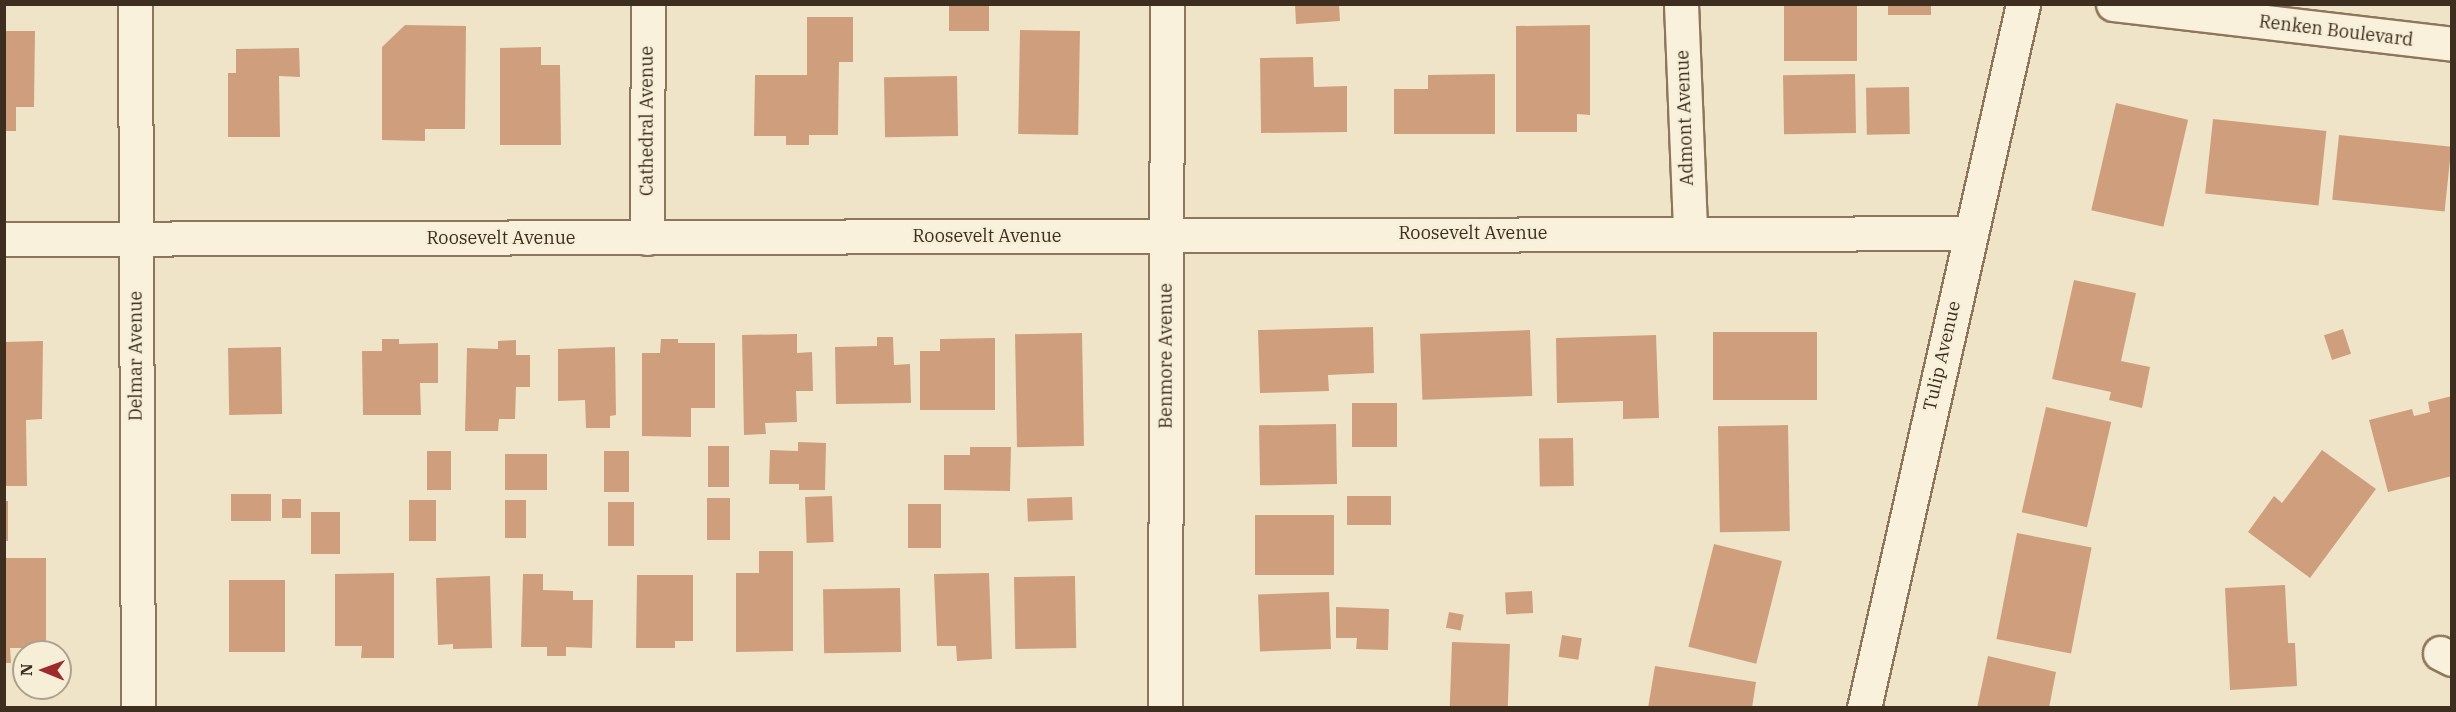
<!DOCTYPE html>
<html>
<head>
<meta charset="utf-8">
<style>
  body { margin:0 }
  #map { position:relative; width:2456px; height:712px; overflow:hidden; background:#f0e4c8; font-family:"IBM Plex Serif",serif }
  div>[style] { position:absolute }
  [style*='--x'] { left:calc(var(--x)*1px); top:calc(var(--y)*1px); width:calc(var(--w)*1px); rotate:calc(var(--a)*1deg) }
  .building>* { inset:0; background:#cf9f7d; transform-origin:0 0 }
  .roads { filter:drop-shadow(2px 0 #8d765c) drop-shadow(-2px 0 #8d765c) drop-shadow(0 2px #8d765c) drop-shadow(0 -2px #8d765c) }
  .street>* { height:33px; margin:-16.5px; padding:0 16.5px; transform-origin:16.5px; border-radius:16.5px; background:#faf1dc }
  .secondary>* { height:33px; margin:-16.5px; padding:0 16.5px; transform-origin:16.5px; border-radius:16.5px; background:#faf1dc }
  span { translate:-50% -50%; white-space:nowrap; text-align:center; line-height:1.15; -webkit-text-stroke:4.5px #f7eed8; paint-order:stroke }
  .street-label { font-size:18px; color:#3d2e20 }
  .frame { position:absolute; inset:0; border:6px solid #3d2e20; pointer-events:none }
  .north { position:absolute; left:12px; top:640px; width:60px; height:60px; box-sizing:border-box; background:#f7eed8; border:2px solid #ada18e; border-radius:50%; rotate:271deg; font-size:16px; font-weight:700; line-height:24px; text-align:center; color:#3d2e20 }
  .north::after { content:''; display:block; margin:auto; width:21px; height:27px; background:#9e2a2b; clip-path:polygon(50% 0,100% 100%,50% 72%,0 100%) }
</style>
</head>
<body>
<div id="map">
  <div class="building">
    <div style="left:949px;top:4px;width:40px;height:27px"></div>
    <div style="clip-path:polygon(1295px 4px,1339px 4px,1340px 21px,1296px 24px)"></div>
    <div style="left:1784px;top:4px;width:73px;height:57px"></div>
    <div style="left:1888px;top:4px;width:43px;height:11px"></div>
    <div style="clip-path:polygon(807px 17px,853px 17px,853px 62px,839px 62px,838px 135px,809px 135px,809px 145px,786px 145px,786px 136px,754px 136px,755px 75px,807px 75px)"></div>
    <div style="clip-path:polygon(405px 25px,466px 26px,465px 129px,425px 129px,425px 141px,382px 140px,382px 47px)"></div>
    <div style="clip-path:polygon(1590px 25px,1590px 115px,1577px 114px,1577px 132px,1516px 132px,1516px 26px)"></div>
    <div style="left:1020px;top:30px;width:60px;height:104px;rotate:1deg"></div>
    <div style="clip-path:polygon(4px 31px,35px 31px,34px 107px,16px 107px,16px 131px,4px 131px)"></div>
    <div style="clip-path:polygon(541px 47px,541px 65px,560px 65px,561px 145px,500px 145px,500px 48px)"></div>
    <div style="clip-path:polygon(299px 48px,300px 77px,279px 76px,280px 137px,228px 137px,228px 73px,236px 73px,236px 49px)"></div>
    <div style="clip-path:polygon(1313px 57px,1314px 87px,1347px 86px,1347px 132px,1261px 133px,1260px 58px)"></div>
    <div style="clip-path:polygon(1495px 74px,1495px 134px,1394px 134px,1394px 89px,1428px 89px,1428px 75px)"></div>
    <div style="left:1855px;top:74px;width:59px;height:72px;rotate:89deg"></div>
    <div style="left:957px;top:76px;width:60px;height:73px;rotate:89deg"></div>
    <div style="left:1909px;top:87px;width:47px;height:43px;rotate:89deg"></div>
    <div style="left:2116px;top:103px;width:74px;height:110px;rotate:13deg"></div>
    <div style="left:2213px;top:119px;width:114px;height:75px;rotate:6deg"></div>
    <div style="left:2339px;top:135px;width:113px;height:65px;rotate:6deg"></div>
    <div style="clip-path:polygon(2074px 280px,2136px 293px,2121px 361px,2150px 367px,2142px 408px,2109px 400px,2111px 392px,2052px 379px)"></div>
    <div style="clip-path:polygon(1373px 327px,1374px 373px,1328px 375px,1329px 391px,1260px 393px,1258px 330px)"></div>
    <div style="left:2343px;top:329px;width:26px;height:20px;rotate:72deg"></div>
    <div style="left:1530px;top:330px;width:66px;height:110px;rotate:88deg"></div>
    <div style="left:1713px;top:332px;width:104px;height:68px"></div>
    <div style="left:1082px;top:333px;width:113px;height:67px;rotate:89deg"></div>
    <div style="clip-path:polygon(797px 334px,797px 353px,812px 352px,813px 391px,796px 391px,797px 422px,765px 423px,766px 434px,744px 435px,742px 335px)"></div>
    <div style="clip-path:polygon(1656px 335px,1659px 418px,1623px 419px,1623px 401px,1557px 403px,1556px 338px)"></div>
    <div style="clip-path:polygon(877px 337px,893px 337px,894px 365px,910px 364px,911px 403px,836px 404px,835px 347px,877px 346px)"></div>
    <div style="clip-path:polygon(995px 338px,995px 410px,920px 410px,920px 351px,940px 351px,940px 339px)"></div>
    <div style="clip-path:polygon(382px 339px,399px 339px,399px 344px,438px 343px,438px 383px,420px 383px,421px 415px,363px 415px,362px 351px,382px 351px)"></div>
    <div style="clip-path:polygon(661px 339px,678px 339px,678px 343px,715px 343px,715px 408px,691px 408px,691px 437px,642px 436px,642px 353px,660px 353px)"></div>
    <div style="clip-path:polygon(516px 340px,516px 355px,530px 355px,530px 387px,516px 387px,515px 419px,499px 419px,498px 431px,465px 431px,467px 348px,498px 349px,498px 341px)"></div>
    <div style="clip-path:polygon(43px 341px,42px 419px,26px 420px,27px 486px,4px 486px,4px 342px)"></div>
    <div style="left:281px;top:347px;width:67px;height:53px;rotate:89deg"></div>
    <div style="clip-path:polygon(615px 347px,616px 415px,610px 416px,610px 428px,586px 428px,585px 400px,558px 401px,558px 349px)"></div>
    <div style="clip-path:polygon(2452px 396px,2452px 476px,2388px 492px,2369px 420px,2412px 409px,2414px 416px,2430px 412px,2428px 402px)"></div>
    <div style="left:1397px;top:403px;width:44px;height:45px;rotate:90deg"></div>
    <div style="left:2046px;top:407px;width:67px;height:108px;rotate:13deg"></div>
    <div style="left:1336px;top:424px;width:60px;height:77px;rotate:89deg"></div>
    <div style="left:1788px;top:425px;width:106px;height:70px;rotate:89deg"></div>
    <div style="left:1573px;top:438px;width:48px;height:34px;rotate:89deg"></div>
    <div style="clip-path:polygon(798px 442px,826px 443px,825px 490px,799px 490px,799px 484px,769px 484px,770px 450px,798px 451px)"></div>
    <div style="left:708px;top:446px;width:21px;height:41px"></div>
    <div style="clip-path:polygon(970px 447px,1011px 447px,1010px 491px,944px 490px,944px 455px,970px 455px)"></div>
    <div style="clip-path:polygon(2322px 450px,2376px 489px,2310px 578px,2248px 532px,2274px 496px,2282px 503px)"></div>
    <div style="left:427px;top:451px;width:24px;height:39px"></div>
    <div style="left:604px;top:451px;width:25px;height:41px"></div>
    <div style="left:505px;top:454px;width:42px;height:36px"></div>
    <div style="left:231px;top:494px;width:40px;height:27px"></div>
    <div style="left:832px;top:496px;width:46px;height:27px;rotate:88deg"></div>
    <div style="left:1391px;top:496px;width:29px;height:44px;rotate:90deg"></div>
    <div style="left:1072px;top:497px;width:23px;height:45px;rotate:88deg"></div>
    <div style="left:707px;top:498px;width:23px;height:42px"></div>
    <div style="left:282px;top:499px;width:19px;height:19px"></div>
    <div style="left:409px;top:500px;width:27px;height:41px"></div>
    <div style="left:505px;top:500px;width:21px;height:38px"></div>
    <div style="left:4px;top:501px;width:4px;height:40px"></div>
    <div style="left:634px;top:502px;width:44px;height:26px;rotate:90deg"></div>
    <div style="left:908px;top:504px;width:33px;height:44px"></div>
    <div style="left:311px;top:512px;width:29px;height:42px"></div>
    <div style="left:1334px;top:515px;width:60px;height:79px;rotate:90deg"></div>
    <div style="left:2017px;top:533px;width:76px;height:108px;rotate:11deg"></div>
    <div style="left:1714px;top:544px;width:70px;height:106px;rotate:14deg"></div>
    <div style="clip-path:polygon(759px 551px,793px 551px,793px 651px,736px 652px,736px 573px,759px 573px)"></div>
    <div style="clip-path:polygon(4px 558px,46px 558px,46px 648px,10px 648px,11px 663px,4px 663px)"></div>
    <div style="clip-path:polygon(394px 573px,394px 658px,361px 658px,362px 646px,335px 646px,335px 574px)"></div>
    <div style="clip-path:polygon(989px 573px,992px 659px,957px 661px,956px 646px,937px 646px,934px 574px)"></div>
    <div style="clip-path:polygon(523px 574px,543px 574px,543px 590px,573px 591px,573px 600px,593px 600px,592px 648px,566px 647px,566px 656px,547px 656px,547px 647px,521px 647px)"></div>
    <div style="clip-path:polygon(637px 575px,693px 575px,693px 641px,675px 641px,675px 648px,636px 648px)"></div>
    <div style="clip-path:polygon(490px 576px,492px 648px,453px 649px,453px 644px,438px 645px,436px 578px)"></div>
    <div style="left:1075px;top:576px;width:72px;height:61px;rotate:89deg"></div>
    <div style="left:229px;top:580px;width:56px;height:72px"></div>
    <div style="clip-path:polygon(2285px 585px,2288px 643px,2295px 643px,2297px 686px,2230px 690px,2225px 588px)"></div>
    <div style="left:900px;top:588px;width:64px;height:77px;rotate:89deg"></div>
    <div style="left:1532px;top:591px;width:22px;height:27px;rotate:87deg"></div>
    <div style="left:1329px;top:592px;width:57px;height:71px;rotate:88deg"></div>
    <div style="clip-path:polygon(1336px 607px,1389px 609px,1388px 650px,1356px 649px,1357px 638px,1336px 638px)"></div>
    <div style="left:1449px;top:612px;width:15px;height:16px;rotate:11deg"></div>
    <div style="left:1562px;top:635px;width:20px;height:22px;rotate:9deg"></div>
    <div style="left:1452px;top:642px;width:58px;height:66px;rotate:2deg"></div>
    <div style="clip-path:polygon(1988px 656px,2056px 672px,2049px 708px,1977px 708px)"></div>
    <div style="clip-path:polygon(1655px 666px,1756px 682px,1752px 708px,1648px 708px)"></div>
  </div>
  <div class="roads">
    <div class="street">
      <div style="--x:135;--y:4;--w:704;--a:89.76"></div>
      <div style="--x:1681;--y:4;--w:228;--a:87.7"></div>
      <div style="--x:2113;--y:4;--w:341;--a:6.7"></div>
      <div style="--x:647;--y:238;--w:234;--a:-89.8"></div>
      <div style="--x:4;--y:239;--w:1966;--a:-0.17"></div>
      <div style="--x:2440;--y:653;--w:13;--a:27"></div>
      <div style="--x:1165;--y:708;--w:704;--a:-89.84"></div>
    </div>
    <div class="secondary">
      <div style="--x:1864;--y:708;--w:722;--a:-77.27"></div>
    </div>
  </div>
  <div class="street-label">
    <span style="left:2336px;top:31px;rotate:7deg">Renken Boulevard</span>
    <span style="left:1685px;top:118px;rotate:-92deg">Admont Avenue</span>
    <span style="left:647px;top:121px;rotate:-90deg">Cathedral Avenue</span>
    <span style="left:1473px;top:233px">Roosevelt Avenue</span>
    <span style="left:987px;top:236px">Roosevelt Avenue</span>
    <span style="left:501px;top:238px">Roosevelt Avenue</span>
    <span style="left:136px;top:356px;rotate:-90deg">Delmar Avenue</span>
    <span style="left:1166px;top:356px;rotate:-90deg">Benmore Avenue</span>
    <span style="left:1942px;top:356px;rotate:-77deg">Tulip Avenue</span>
  </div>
  <div class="frame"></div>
  <div class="north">N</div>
</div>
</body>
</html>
